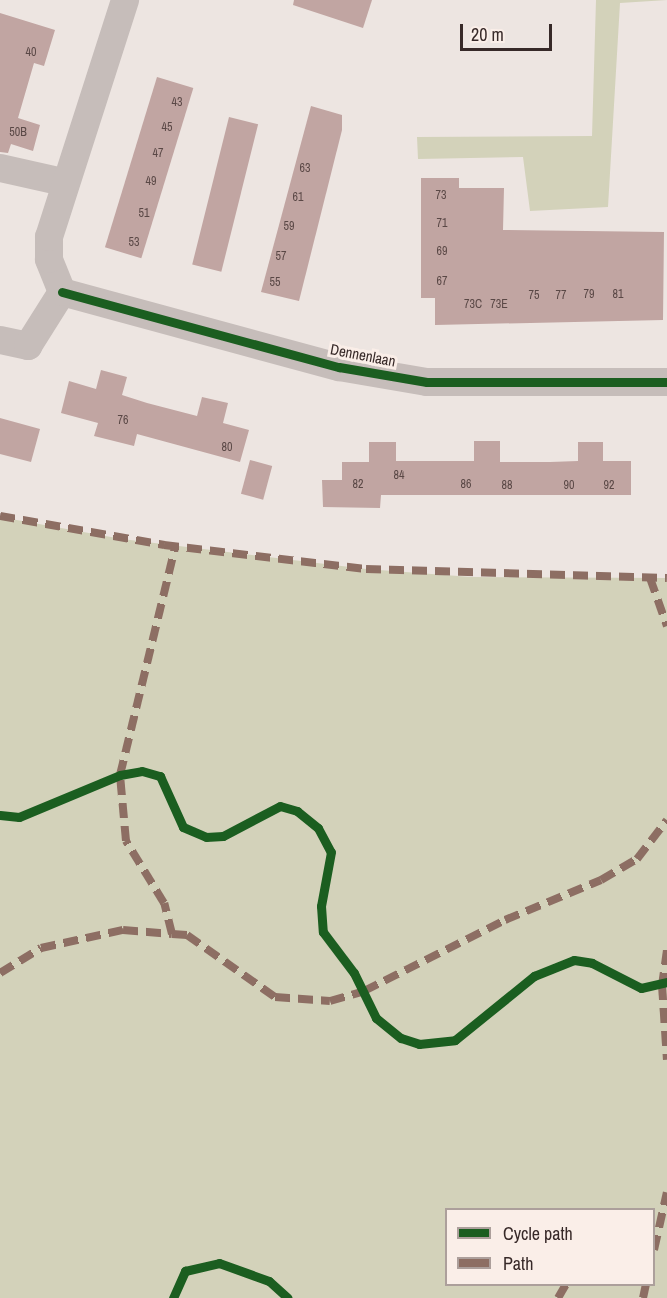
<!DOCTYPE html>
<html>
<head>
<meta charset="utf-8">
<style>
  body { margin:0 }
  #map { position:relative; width:667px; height:1298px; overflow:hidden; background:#ede5e1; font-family:"Archivo Narrow",sans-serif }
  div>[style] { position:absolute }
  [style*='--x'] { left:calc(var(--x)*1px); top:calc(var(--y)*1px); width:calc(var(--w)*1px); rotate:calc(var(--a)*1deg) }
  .green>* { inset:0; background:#d3d2ba }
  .building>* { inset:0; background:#c1a5a2; transform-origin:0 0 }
  .street>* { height:28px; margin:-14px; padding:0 14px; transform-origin:14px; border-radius:14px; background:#c6bdba }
  .quiet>* { height:8px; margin-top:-4px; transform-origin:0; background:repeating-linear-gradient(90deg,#8d6e63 0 15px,transparent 0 23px) }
  .cycleway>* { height:9px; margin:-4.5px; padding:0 4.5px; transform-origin:4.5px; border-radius:4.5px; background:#1b5e20 }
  span { translate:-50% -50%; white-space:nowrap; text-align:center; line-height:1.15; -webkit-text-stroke:6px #faeee8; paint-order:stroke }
  .number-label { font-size:12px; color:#5a4846 }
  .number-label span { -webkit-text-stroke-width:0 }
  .street-label { font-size:15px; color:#372928 }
  .legend { position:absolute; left:445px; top:1208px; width:210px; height:78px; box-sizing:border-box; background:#faeee8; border:2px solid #ac9f9b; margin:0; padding:8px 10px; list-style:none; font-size:18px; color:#372928 }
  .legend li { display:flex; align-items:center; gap:12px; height:30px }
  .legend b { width:30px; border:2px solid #ac9f9b }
  .scale { position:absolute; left:460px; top:24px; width:92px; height:27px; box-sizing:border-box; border:3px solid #372928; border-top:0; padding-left:8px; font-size:18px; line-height:21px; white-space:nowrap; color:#372928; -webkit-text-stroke:4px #faeee8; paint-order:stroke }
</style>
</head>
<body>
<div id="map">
  <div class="green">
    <div style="clip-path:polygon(596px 0,667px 0,620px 3px,608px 207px,530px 211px,523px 157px,418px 159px,417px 137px,592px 136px)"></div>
    <div style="clip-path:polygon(evenodd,0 517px,122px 539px,366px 569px,471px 577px,667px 578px,667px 1298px,0 1298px,0 517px,446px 1210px,654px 1210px,654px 1284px,446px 1284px,446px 1210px)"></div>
  </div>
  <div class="building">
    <div style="clip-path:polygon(294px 0,372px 0,363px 28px,293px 5px)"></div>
    <div style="clip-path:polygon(0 13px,55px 30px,44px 66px,34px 63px,18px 118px,40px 125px,33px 151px,11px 144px,8px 153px,0 152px)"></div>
    <div style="left:157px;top:77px;width:38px;height:178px;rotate:17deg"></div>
    <div style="clip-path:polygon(311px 106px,342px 115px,342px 130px,299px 301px,261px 292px)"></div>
    <div style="left:229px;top:117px;width:30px;height:152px;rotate:14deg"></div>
    <div style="clip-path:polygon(421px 178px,459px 178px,459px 188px,504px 188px,503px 230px,664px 232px,663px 320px,435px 325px,435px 298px,421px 298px)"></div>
    <div style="clip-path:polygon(101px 370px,127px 377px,122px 395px,147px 403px,197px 416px,202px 397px,228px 403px,223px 423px,249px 430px,240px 462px,137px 434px,134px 446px,94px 436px,98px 423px,61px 413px,69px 381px,96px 389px)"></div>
    <div style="clip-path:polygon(0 418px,40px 429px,31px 462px,0 454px)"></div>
    <div style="clip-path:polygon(474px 441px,500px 441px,500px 462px,550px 462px,578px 461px,578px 442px,603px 442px,603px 461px,631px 461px,631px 495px,381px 495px,380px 508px,323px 507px,322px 480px,342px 480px,342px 462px,369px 462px,369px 442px,396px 442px,396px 461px,474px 461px)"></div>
    <div style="left:250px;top:460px;width:23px;height:35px;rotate:15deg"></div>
  </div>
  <div class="street">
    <div style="--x:0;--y:168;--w:65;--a:12.5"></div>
    <div style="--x:62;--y:292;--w:287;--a:15.2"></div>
    <div style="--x:339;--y:367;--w:89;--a:9.7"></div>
    <div style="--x:427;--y:382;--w:240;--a:0"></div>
    <div style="--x:0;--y:340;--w:29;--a:12"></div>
    <div style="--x:28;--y:346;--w:64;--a:-57.8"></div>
    <div style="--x:62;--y:292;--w:35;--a:-112"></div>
    <div style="--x:49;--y:259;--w:22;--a:-90"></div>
    <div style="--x:49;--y:237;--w:249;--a:-72.2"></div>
  </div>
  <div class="quiet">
    <div style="--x:0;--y:516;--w:167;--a:10"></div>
    <div style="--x:164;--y:545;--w:203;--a:6.8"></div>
    <div style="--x:366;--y:569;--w:301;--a:1.7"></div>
    <div style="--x:650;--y:578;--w:51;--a:70.5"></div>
    <div style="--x:172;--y:934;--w:32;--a:-104"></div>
    <div style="--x:164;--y:903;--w:73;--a:-121.5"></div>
    <div style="--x:126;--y:841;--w:66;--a:-95.2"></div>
    <div style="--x:120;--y:775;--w:235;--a:-76.4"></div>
    <div style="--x:667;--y:950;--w:35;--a:98"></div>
    <div style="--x:662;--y:985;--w:75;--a:86.2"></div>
    <div style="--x:0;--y:973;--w:48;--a:-31.4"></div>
    <div style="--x:41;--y:948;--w:84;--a:-12.4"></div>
    <div style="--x:123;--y:930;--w:49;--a:4.7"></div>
    <div style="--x:172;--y:934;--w:15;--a:4"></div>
    <div style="--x:187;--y:935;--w:108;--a:35.2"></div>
    <div style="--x:275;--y:997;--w:55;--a:4.2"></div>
    <div style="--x:330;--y:1001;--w:35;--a:-16"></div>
    <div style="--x:364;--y:991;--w:158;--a:-26.7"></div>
    <div style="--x:505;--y:920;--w:104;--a:-22.6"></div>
    <div style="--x:601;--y:880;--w:42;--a:-30.3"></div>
    <div style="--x:637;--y:859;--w:49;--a:-52.4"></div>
    <div style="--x:654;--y:1250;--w:59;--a:-77.4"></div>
    <div style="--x:558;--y:1298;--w:16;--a:-60"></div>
    <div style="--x:643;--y:1298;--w:14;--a:-78"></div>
  </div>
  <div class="cycleway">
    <div style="--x:62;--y:292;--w:287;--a:15.2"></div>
    <div style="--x:339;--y:367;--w:89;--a:9.7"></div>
    <div style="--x:427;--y:382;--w:240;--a:0"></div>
    <div style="--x:0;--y:815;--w:19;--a:6"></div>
    <div style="--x:19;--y:817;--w:109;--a:-22.6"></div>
    <div style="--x:120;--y:775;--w:22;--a:-10"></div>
    <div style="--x:142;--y:771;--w:19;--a:16"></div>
    <div style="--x:160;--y:776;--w:56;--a:65.7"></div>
    <div style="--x:183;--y:827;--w:25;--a:23"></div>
    <div style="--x:206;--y:837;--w:17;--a:-3"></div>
    <div style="--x:223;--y:836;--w:64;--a:-27.8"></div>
    <div style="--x:280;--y:806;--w:18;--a:16"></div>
    <div style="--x:297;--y:811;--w:27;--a:39"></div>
    <div style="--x:318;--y:828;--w:27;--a:62"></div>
    <div style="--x:331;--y:852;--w:55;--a:100.5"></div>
    <div style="--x:321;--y:906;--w:26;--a:86"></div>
    <div style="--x:323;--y:932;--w:51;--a:52.9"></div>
    <div style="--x:354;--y:973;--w:50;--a:63.9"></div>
    <div style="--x:376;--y:1018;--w:32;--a:39"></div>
    <div style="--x:401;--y:1038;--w:19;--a:18"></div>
    <div style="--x:419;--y:1044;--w:36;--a:-6"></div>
    <div style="--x:455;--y:1040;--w:102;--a:-39"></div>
    <div style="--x:534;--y:976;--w:43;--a:-21.8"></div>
    <div style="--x:574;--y:960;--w:18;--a:9"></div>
    <div style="--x:592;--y:963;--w:55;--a:27"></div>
    <div style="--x:641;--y:988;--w:27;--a:-13"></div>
    <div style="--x:173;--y:1298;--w:30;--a:-66"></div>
    <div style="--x:185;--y:1271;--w:35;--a:-13"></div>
    <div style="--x:219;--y:1263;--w:53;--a:19.8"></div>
    <div style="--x:269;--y:1281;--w:25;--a:42"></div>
  </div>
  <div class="number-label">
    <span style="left:31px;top:53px">40</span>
    <span style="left:177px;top:103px">43</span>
    <span style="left:167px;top:128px">45</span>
    <span style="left:18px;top:133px">50B</span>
    <span style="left:158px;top:154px">47</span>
    <span style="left:305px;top:169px">63</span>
    <span style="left:151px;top:182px">49</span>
    <span style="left:441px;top:196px">73</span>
    <span style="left:298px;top:198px">61</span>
    <span style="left:144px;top:214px">51</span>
    <span style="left:442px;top:224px">71</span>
    <span style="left:289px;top:227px">59</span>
    <span style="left:134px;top:243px">53</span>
    <span style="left:442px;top:252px">69</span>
    <span style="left:281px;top:257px">57</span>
    <span style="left:442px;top:282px">67</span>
    <span style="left:275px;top:283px">55</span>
    <span style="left:589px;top:295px">79</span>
    <span style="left:618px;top:295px">81</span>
    <span style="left:534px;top:296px">75</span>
    <span style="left:561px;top:296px">77</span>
    <span style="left:473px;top:305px">73C</span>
    <span style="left:499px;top:305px">73E</span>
    <span style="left:123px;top:421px">76</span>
    <span style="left:227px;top:448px">80</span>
    <span style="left:399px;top:476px">84</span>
    <span style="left:358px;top:485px">82</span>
    <span style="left:466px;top:485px">86</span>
    <span style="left:507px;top:486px">88</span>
    <span style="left:569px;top:486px">90</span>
    <span style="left:609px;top:486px">92</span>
  </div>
  <div class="street-label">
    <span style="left:363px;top:355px;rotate:11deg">Dennenlaan</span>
  </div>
  <ul class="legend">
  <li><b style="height:8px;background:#1b5e20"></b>Cycle path</li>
  <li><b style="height:8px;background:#8d6e63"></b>Path</li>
  </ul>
  <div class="scale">20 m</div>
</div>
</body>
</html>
